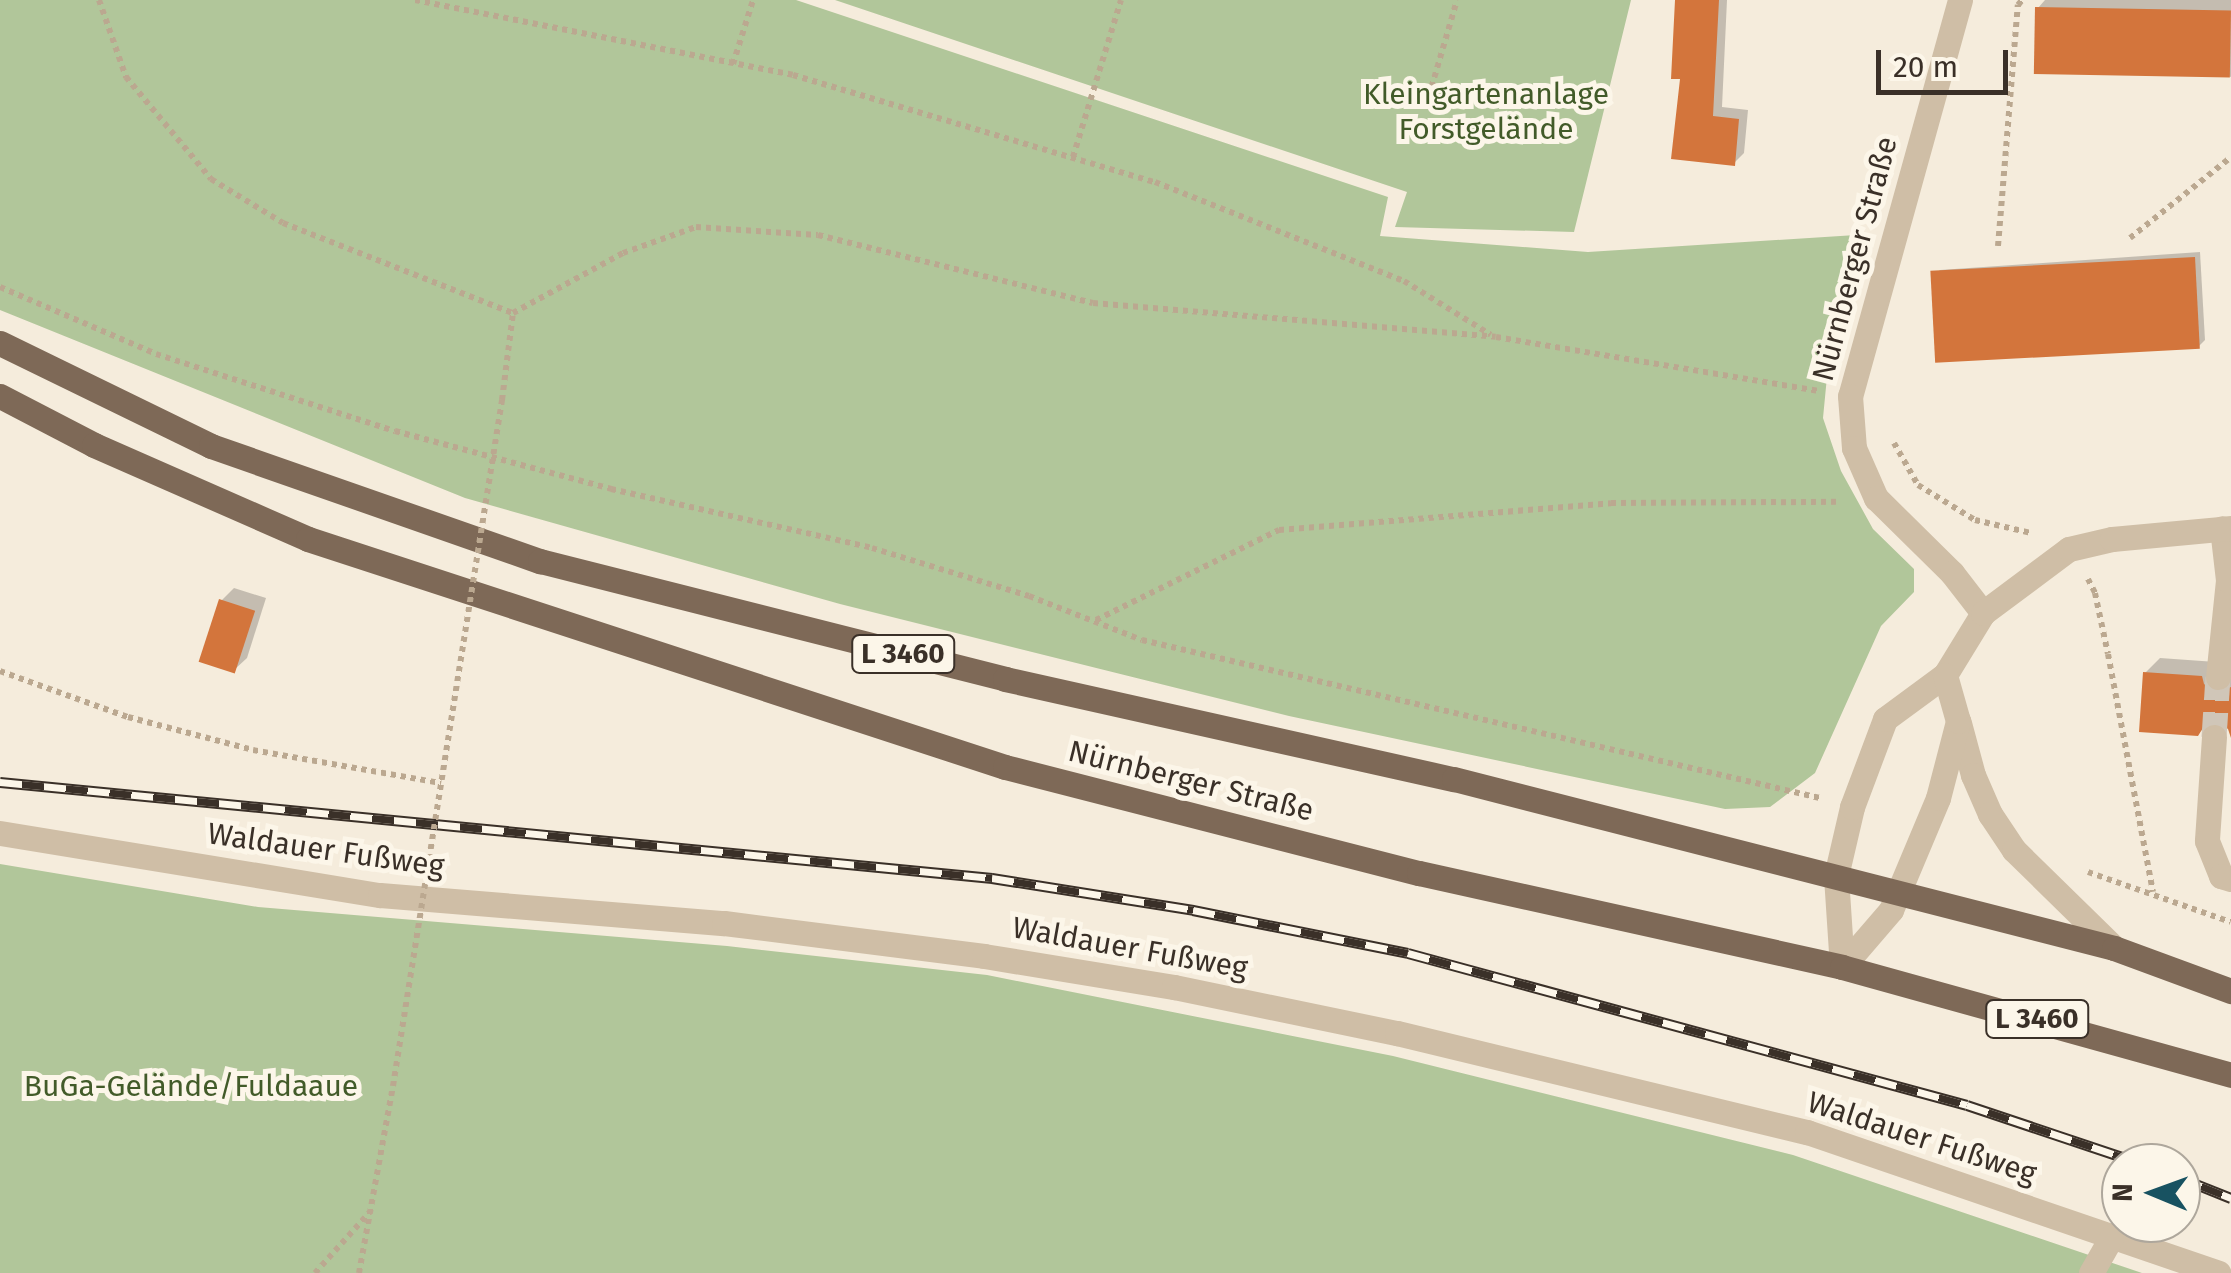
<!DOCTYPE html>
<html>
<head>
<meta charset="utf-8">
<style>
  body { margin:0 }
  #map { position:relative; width:2231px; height:1273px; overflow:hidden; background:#f5ecdc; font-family:"Fira Sans",sans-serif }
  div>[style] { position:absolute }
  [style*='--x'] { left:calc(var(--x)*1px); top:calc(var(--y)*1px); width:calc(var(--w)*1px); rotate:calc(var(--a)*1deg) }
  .green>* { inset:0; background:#b1c69a }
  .shadow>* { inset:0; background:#0003 }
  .building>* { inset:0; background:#d3753c; transform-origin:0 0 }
  .minor-tunnel>* { height:25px; margin-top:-12.5px; transform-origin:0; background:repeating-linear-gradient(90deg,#d0c6b8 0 25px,transparent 0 37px) }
  .path>* { height:6px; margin-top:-3px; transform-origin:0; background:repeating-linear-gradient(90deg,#bba890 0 5px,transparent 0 10px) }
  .minor>* { height:25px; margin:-12.5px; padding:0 12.5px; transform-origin:12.5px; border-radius:12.5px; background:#cfbea6 }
  .major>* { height:25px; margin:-12.5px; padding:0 12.5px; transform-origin:12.5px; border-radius:12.5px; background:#7e6957 }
  .rail>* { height:11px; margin-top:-5.5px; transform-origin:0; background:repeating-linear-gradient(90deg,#fcf6e9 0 22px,#3a3028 0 44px); box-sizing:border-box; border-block:2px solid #3a3028 }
  .path-bridge>* { height:6px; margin-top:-3px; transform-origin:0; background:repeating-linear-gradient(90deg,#bba890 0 5px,transparent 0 10px) }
  span { translate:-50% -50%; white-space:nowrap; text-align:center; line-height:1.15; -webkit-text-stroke:10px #fcf6e9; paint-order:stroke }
  .shield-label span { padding:2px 8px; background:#fcf6e9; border:2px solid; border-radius:8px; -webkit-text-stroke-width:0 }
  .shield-label { font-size:28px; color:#3a3028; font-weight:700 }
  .park-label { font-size:30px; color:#425b29 }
  .street-label { font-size:30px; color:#3a3028 }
  .north { position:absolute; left:2101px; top:1143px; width:100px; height:100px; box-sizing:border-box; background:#fcf6e9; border:2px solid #aea79c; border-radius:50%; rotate:271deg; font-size:28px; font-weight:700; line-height:40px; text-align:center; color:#3a3028 }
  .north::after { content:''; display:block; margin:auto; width:35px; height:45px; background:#185261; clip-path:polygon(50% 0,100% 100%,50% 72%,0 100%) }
  .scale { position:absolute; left:1876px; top:50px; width:132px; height:45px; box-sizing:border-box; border:5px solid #3a3028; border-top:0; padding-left:12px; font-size:30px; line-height:35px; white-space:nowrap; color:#3a3028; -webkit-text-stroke:8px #fcf6e9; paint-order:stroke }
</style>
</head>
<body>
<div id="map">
  <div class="green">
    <div style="clip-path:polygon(0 0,796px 0,1388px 197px,1380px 236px,1588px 252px,1856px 235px,1829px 356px,1823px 418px,1841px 471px,1873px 529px,1914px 569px,1914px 592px,1881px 626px,1815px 773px,1770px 807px,1725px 809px,1289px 716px,840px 604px,465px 498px,0 310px)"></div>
    <div style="clip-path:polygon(835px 0,1631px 0,1574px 232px,1395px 227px,1407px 192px)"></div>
    <div style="clip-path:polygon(0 864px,258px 907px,727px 946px,987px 975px,1393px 1056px,1793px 1155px,2142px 1273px,0 1273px)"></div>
  </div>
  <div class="shadow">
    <div style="clip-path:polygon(1678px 0,1727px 0,1722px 107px,1748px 110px,1744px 153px,1734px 163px,1683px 77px)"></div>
    <div style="clip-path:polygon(2045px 0,2231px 0,2231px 77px,2038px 8px)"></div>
    <div style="clip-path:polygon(2200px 252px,2205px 340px,2199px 346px,1934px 276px,1940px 270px)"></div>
    <div style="clip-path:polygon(234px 588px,266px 598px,247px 658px,234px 670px,221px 601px)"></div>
    <div style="clip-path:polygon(2160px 658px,2216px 662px,2222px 675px,2231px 679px,2231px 731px,2217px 718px,2197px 734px,2145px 673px)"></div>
  </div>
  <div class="building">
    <div style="clip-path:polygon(1675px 0,1719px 0,1713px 116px,1739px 119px,1735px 166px,1671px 159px,1680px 79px,1671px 79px)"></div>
    <div style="left:2035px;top:7px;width:196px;height:67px;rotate:1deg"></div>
    <div style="left:2195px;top:257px;width:92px;height:265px;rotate:87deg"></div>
    <div style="left:219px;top:599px;width:38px;height:66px;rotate:18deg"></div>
    <div style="clip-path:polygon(2143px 672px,2202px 676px,2204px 684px,2215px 693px,2231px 687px,2231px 738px,2228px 729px,2216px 721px,2206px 723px,2198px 736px,2139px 732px)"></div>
  </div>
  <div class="minor-tunnel">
    <div style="--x:2214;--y:737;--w:60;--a:-86.2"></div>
  </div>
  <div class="path">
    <div style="--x:99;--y:0;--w:82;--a:70.7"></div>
    <div style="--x:126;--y:77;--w:133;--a:50.2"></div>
    <div style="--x:211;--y:179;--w:84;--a:31.4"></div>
    <div style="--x:283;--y:223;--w:247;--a:21.4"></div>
    <div style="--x:415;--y:0;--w:385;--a:11.2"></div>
    <div style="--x:793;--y:75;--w:377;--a:16.5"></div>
    <div style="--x:1155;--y:182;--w:268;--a:21.7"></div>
    <div style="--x:1404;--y:281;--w:102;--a:31.8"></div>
    <div style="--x:733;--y:64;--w:67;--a:-72.6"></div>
    <div style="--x:1426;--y:106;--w:110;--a:-73.7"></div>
    <div style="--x:1073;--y:157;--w:164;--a:-73"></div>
    <div style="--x:2130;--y:238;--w:129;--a:-38.7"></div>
    <div style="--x:1998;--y:246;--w:242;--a:-85.3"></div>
    <div style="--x:2018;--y:5;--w:6;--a:-51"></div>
    <div style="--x:0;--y:287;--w:170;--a:23.2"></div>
    <div style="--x:156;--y:354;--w:251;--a:17.9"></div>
    <div style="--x:395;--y:431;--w:224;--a:15"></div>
    <div style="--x:611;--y:489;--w:268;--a:12.7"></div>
    <div style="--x:872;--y:548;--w:164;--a:17"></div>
    <div style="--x:1029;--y:596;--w:121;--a:21.3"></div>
    <div style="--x:1142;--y:640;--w:696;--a:13.12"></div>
    <div style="--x:513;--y:313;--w:125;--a:-28.6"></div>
    <div style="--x:623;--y:253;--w:77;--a:-19.6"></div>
    <div style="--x:696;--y:227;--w:122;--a:3.8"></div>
    <div style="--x:818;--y:235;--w:283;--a:13.9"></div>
    <div style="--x:1093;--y:303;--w:404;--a:4.8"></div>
    <div style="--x:1496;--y:337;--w:326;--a:9.5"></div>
    <div style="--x:502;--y:400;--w:88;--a:-82.8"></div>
    <div style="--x:1894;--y:443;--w:48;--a:60.3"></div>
    <div style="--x:1918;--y:485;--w:67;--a:31.6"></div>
    <div style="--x:1975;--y:520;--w:57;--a:13.1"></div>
    <div style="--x:2088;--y:579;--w:16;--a:63"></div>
    <div style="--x:2095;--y:593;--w:62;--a:78"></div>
    <div style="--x:2108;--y:654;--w:242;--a:79.3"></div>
    <div style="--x:1096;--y:620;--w:204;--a:-26.2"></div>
    <div style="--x:1279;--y:530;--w:333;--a:-4.6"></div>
    <div style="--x:1611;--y:503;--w:229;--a:-0.3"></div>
    <div style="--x:0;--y:671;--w:136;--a:19.8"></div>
    <div style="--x:128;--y:717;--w:129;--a:14.8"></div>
    <div style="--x:253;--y:750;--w:191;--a:10"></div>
    <div style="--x:2088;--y:872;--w:151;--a:19.3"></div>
    <div style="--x:315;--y:1273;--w:82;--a:-48"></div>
    <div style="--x:359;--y:1273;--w:190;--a:-79.7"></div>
  </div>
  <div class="minor">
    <div style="--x:1960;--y:0;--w:411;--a:105.5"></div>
    <div style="--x:1850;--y:396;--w:52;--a:85.6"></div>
    <div style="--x:1854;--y:448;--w:55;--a:66.3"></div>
    <div style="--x:1876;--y:498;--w:107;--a:44.6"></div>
    <div style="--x:1952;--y:573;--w:51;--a:52.2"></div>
    <div style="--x:2218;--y:677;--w:98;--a:-84.1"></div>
    <div style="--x:2228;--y:580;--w:52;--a:-96.6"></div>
    <div style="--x:1959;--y:723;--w:54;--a:74.9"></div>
    <div style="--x:1973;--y:775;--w:43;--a:66.4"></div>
    <div style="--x:1990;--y:814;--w:43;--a:56.3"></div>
    <div style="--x:2014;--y:850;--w:140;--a:44.4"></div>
    <div style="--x:2214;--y:737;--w:104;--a:93.9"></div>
    <div style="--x:2207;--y:841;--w:38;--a:68"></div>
    <div style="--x:2221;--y:876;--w:10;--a:17"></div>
    <div style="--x:0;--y:833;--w:385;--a:9.3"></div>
    <div style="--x:380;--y:895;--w:345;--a:4.7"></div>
    <div style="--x:724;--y:923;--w:262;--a:7.2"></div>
    <div style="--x:984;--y:956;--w:193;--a:9.3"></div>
    <div style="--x:1174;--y:987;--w:228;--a:11.7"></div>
    <div style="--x:1397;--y:1033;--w:422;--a:13.6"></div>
    <div style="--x:1807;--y:1132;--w:435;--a:18.9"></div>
    <div style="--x:1842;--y:967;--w:91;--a:-93.8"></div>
    <div style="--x:1836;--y:876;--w:71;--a:-76.9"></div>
    <div style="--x:1852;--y:807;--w:94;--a:-69.4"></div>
    <div style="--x:1885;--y:719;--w:74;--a:-36.3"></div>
    <div style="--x:1945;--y:675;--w:73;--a:-58.5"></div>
    <div style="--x:1983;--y:613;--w:107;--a:-36.7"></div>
    <div style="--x:2069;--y:549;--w:44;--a:-13.1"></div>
    <div style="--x:2112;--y:539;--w:120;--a:-5.3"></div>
    <div style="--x:1842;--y:967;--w:75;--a:-49.3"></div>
    <div style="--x:1891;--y:910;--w:121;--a:-67.2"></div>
    <div style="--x:1938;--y:798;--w:80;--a:-75.4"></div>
    <div style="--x:1958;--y:721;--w:48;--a:-105.8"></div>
    <div style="--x:2091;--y:1273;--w:43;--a:-60.4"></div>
  </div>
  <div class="major">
    <div style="--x:0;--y:343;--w:235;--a:26"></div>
    <div style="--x:211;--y:446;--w:349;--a:19.3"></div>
    <div style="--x:540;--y:561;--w:480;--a:14.2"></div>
    <div style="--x:1005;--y:679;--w:460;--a:12.6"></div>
    <div style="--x:1454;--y:779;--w:681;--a:14.36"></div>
    <div style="--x:2114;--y:948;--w:125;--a:20.2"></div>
    <div style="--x:0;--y:396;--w:106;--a:27.5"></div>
    <div style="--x:94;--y:445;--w:234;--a:23.7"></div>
    <div style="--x:308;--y:539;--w:733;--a:18.11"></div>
    <div style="--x:1005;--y:767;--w:427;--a:14.4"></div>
    <div style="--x:1419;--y:873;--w:433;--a:12.5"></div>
    <div style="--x:1842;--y:967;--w:404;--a:15.5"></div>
  </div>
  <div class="rail">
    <div style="--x:0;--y:782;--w:997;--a:5.53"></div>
    <div style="--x:992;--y:878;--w:204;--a:9"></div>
    <div style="--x:1193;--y:910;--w:219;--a:11.3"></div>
    <div style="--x:1408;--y:953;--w:579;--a:15.21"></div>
    <div style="--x:1967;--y:1105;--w:182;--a:18.5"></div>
    <div style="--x:2181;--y:1178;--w:54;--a:21.8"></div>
  </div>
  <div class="path-bridge">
    <div style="--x:393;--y:1086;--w:695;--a:-80.97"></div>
  </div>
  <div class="shield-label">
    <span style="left:903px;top:654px">L 3460</span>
    <span style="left:2037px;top:1019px">L 3460</span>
  </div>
  <div class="park-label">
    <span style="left:1486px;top:111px">Kleingartenanlage<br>Forstgelände</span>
    <span style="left:191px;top:1086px">BuGa-Gelände/Fuldaaue</span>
  </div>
  <div class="street-label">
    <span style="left:1855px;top:259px;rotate:-75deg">Nürnberger Straße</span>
    <span style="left:1191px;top:781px;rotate:14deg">Nürnberger Straße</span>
    <span style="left:326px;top:850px;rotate:8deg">Waldauer Fußweg</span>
    <span style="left:1130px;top:948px;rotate:10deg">Waldauer Fußweg</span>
    <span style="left:1922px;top:1138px;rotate:18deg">Waldauer Fußweg</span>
  </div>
  <div class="north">N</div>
  <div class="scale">20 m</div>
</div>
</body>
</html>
